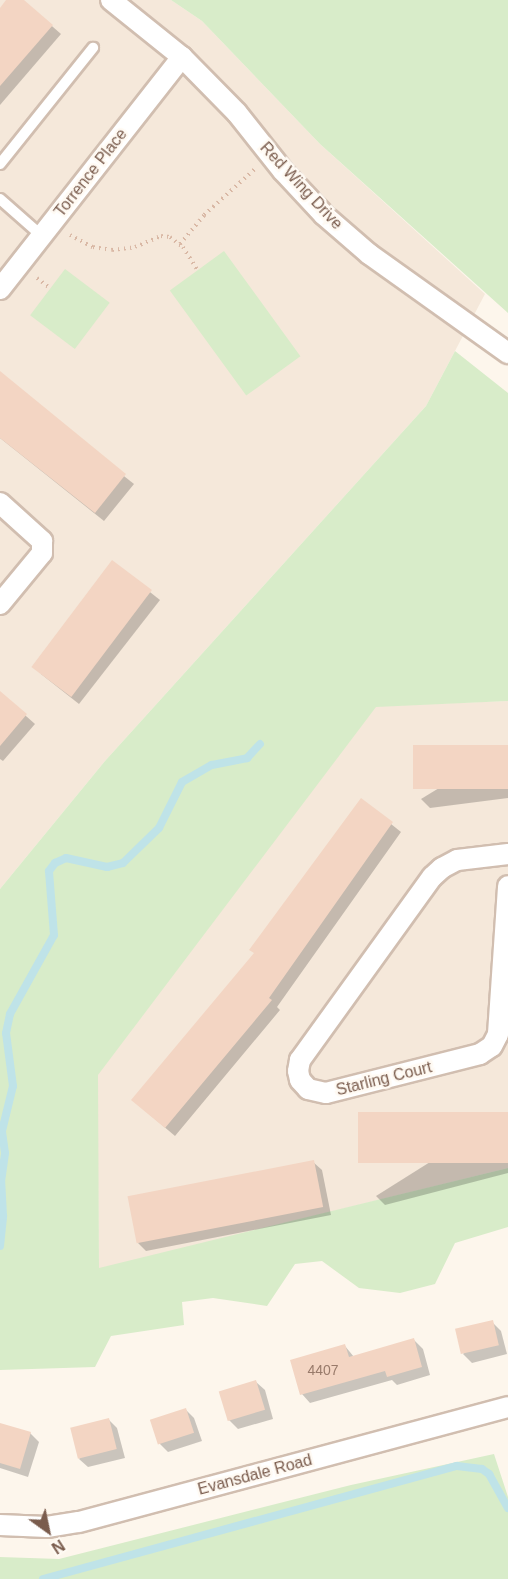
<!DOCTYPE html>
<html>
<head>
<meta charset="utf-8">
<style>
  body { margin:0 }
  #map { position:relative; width:508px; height:1579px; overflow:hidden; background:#fdf6ec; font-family:Helvetica,sans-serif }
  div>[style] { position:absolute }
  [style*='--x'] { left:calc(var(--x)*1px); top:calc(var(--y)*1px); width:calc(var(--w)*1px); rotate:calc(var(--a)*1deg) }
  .residential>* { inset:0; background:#f5e8da }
  .green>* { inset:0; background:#d8ecc9; transform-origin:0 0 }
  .shadow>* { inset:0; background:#0003 }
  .stream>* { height:8px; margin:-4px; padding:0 4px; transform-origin:4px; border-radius:4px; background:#bfe3e8 }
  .building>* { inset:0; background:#f3d5c3; transform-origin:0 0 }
  .path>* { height:4px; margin-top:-2px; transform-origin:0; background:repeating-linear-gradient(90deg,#d9b8a5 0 1.5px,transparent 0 6px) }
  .roads { filter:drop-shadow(2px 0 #d1beb0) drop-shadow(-2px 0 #d1beb0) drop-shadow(0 2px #d1beb0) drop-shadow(0 -2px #d1beb0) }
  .lane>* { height:10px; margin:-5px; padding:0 5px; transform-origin:5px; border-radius:5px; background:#fff }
  .street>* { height:20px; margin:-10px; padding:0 10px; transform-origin:10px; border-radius:10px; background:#fff }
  span { translate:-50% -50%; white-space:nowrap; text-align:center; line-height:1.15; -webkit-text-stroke:5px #fffaf3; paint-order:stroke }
  .number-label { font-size:14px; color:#987a6a }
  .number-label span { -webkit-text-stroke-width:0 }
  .street-label { font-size:16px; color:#7a5c4d }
  .north { position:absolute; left:18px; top:1501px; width:60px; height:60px; -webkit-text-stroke:4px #fffaf3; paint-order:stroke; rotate:147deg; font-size:16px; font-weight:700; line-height:24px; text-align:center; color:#7a5c4d }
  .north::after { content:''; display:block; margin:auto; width:21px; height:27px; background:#7a5c4d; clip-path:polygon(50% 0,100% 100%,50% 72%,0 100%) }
</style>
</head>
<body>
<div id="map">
  <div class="residential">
    <div style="clip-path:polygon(0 0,171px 0,202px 21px,320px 144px,485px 294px,426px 406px,105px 761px,0 889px)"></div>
    <div style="clip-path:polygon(508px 701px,508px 1168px,99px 1269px,97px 1075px,376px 706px)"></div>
  </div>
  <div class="green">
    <div style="clip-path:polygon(171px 0,508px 0,508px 313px,320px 144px,202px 21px)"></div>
    <div style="left:224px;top:251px;width:130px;height:67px;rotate:54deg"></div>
    <div style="left:65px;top:269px;width:56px;height:58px;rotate:37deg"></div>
    <div style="clip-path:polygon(455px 351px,508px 393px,508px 701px,376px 707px,98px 1075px,99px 1268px,508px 1168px,508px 1227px,455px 1243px,435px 1284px,400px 1293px,359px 1288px,322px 1261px,295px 1264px,267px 1306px,213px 1298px,182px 1302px,184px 1325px,111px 1336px,95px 1367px,0 1370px,0 889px,105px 761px,426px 406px)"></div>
    <div style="clip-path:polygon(494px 1454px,508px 1497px,508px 1579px,0 1579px,0 1557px,59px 1559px,351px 1485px)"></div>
  </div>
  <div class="shadow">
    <div style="clip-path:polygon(8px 0,22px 0,61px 34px,0 105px,0 10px)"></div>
    <div style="clip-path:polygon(0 378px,134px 484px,104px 521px,0 438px)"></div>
    <div style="clip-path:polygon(112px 562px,160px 600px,79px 704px,41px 674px)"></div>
    <div style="clip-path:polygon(0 693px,35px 724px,3px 761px,0 759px)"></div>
    <div style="clip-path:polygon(508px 746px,508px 798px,430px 808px,421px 799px)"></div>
    <div style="clip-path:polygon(361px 800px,401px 832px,277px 1007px,280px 1010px,175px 1136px,142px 1108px,255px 954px)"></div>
    <div style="clip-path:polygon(508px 1113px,508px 1173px,385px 1205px,376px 1196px)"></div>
    <div style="clip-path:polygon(313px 1162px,322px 1170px,331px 1215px,146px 1251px,137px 1242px)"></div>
    <div style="clip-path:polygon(492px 1322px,501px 1331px,507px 1354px,472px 1363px,463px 1354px)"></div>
    <div style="clip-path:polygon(414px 1340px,423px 1349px,430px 1375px,397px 1385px,392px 1380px,310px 1403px,302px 1394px,345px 1346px,354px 1357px)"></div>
    <div style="clip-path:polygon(256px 1382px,265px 1390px,273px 1419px,238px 1429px,229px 1420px)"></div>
    <div style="clip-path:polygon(185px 1409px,194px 1418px,202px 1441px,168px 1452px,159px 1443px)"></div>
    <div style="clip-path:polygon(108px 1419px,117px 1428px,125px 1458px,88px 1467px,79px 1459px)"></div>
    <div style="clip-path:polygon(0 1424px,30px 1433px,39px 1442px,28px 1477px,0 1468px)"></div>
  </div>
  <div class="stream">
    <div style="--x:0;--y:1246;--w:30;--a:-84"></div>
    <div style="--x:3;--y:1216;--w:34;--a:-93"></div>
    <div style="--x:1;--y:1182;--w:29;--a:-82"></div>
    <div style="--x:5;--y:1153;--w:22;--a:-98"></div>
    <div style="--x:2;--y:1131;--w:46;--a:-76.3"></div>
    <div style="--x:13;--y:1086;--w:53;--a:-97.5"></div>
    <div style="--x:6;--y:1033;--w:19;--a:-78"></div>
    <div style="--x:10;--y:1014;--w:90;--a:-60.9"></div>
    <div style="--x:54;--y:935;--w:64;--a:-94.5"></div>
    <div style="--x:49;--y:871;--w:10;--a:-53"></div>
    <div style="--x:55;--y:863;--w:12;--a:-24"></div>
    <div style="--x:66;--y:858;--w:42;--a:12.4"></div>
    <div style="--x:107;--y:867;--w:16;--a:-14"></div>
    <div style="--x:123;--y:863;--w:50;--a:-44.2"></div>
    <div style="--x:159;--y:828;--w:51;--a:-63.4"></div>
    <div style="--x:182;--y:782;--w:34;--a:-30"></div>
    <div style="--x:212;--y:765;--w:36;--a:-11"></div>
    <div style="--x:247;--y:758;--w:19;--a:-47"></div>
    <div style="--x:43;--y:1579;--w:429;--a:-15.3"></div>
    <div style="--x:457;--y:1466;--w:25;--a:7"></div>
    <div style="--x:482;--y:1469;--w:9;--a:36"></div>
    <div style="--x:489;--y:1474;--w:39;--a:61"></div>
  </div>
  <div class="building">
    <div style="clip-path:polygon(6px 0,24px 0,53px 25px,0 86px,0 8px)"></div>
    <div style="clip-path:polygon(0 371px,126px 474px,95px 513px,0 438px)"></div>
    <div style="left:112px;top:560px;width:50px;height:134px;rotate:37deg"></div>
    <div style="clip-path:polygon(0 691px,27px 714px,0 746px)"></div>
    <div style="left:508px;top:745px;width:44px;height:95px;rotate:90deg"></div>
    <div style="clip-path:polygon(361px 798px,393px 822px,269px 998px,272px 1000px,165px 1128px,131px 1100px,254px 953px,249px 950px)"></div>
    <div style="left:508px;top:1112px;width:51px;height:150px;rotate:90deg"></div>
    <div style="left:314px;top:1160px;width:48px;height:190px;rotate:79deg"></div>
    <div style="left:493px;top:1320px;width:26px;height:39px;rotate:77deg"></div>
    <div style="clip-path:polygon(414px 1338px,422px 1367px,387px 1377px,385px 1371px,300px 1395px,290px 1360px,345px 1344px,349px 1357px)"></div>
    <div style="left:256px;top:1380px;width:31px;height:39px;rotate:73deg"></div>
    <div style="left:186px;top:1408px;width:26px;height:38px;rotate:72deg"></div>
    <div style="left:109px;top:1418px;width:32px;height:40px;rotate:76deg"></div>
    <div style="clip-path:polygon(0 1423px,31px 1432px,20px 1469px,0 1463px)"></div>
  </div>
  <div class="path">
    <div style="--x:70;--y:235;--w:26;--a:28"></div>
    <div style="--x:93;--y:247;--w:19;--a:9"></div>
    <div style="--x:112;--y:250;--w:23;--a:-7"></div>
    <div style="--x:135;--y:247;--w:28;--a:-23"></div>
    <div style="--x:161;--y:236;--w:9;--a:6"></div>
    <div style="--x:170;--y:237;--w:16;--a:38"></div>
    <div style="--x:183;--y:247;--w:26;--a:58"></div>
    <div style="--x:180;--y:244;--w:38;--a:-50"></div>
    <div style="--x:204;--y:215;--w:70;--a:-42.1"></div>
    <div style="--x:37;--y:278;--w:16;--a:38"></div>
  </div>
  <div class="roads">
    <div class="lane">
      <div style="--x:0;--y:164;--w:149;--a:-51.3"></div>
      <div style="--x:0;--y:199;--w:56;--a:41.4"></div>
    </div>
    <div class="street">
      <div style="--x:111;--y:0;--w:91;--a:38.8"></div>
      <div style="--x:182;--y:57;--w:78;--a:45.5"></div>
      <div style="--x:237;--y:113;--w:74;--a:51.6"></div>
      <div style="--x:283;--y:171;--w:60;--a:47"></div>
      <div style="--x:324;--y:215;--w:60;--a:40.9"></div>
      <div style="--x:369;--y:254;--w:171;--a:35.5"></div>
      <div style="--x:0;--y:289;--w:295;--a:-51.9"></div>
      <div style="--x:0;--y:503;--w:57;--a:42.1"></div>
      <div style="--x:42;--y:541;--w:12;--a:90"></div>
      <div style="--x:42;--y:553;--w:66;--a:129.5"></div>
      <div style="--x:508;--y:854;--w:51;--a:173.3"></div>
      <div style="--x:457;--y:860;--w:17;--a:152"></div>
      <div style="--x:442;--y:868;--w:13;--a:138"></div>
      <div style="--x:432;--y:877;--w:226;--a:125.8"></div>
      <div style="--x:300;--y:1060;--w:11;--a:100"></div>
      <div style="--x:298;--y:1071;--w:9;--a:77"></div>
      <div style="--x:300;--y:1080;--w:12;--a:48"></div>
      <div style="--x:308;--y:1089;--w:18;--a:13"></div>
      <div style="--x:326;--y:1093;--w:159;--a:-14.2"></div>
      <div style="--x:480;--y:1054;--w:14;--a:-34"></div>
      <div style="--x:492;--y:1046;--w:13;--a:-63"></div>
      <div style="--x:498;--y:1034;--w:148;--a:-86.1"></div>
      <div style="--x:0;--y:1525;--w:47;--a:2.4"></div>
      <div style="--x:47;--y:1527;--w:32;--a:-9"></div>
      <div style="--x:79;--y:1522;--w:444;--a:-15"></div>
    </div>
  </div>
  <div class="number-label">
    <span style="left:323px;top:1370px">4407</span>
  </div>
  <div class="street-label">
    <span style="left:91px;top:173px;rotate:-52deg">Torrence Place</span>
    <span style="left:301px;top:186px;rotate:47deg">Red Wing Drive</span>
    <span style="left:384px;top:1079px;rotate:-14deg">Starling Court</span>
    <span style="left:255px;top:1475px;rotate:-15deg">Evansdale Road</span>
  </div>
  <div class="north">N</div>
</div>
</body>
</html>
